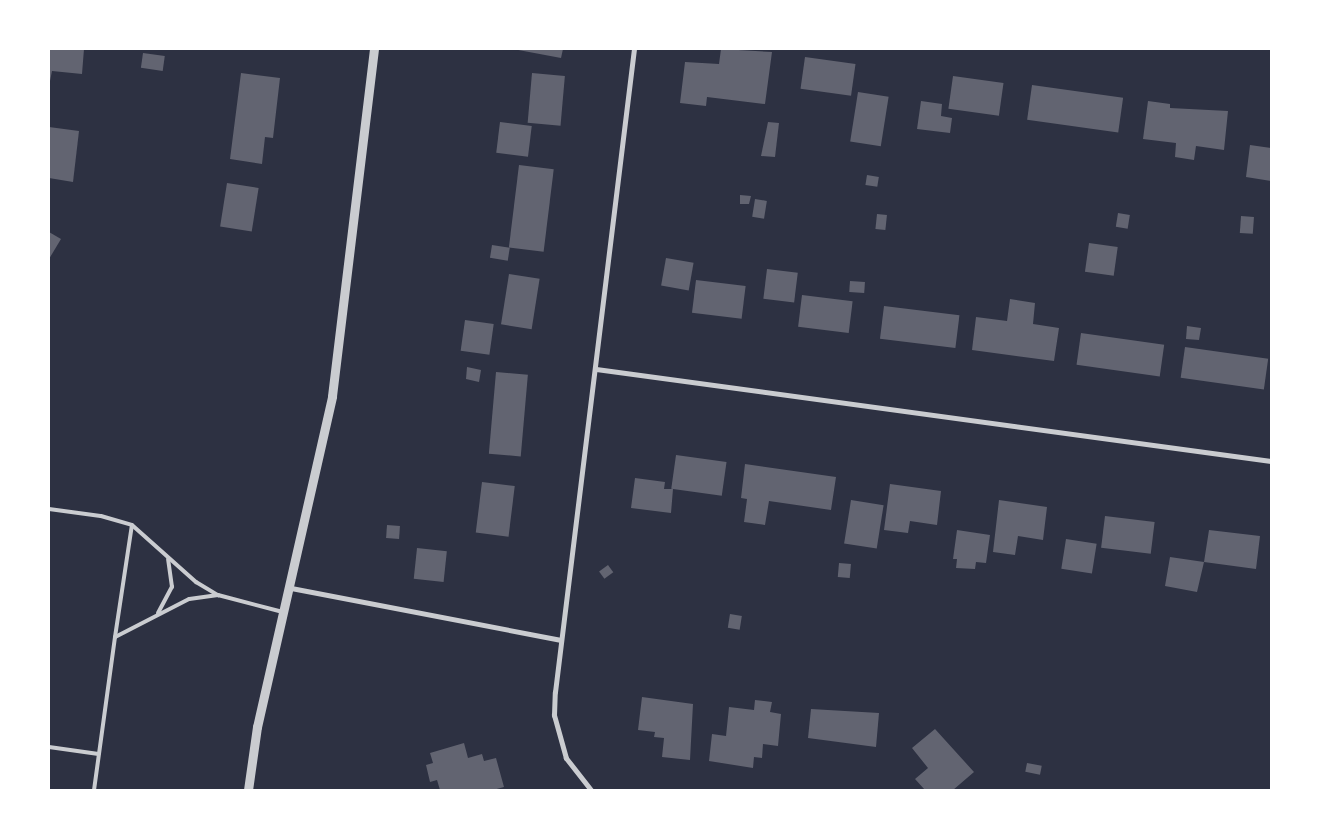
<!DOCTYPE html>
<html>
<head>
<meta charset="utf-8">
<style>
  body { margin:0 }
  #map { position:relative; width:1320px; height:839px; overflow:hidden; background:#2d3142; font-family:Figtree,sans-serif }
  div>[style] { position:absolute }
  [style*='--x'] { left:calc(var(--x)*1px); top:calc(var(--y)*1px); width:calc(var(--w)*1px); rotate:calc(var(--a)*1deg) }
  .building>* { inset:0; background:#626471; transform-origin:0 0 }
  .service>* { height:4px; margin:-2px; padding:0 2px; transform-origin:2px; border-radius:2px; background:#caccd0 }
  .minor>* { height:5px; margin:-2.5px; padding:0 2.5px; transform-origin:2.5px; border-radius:2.5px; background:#caccd0 }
  .tertiary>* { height:9px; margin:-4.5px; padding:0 4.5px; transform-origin:4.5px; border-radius:4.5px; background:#caccd0 }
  span { translate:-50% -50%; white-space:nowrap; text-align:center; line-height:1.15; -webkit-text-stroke:5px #fff; paint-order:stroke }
  .frame { position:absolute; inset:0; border:50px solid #fff; pointer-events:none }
</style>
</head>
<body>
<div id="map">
  <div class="building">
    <div style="clip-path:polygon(49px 49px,84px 49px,82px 74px,52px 71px,49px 86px)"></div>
    <div style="clip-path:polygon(513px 49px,563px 49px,561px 58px)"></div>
    <div style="clip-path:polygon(721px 49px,772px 52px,765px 104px,707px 97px,706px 106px,680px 103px,685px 62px,719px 64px)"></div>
    <div style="left:143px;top:53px;width:22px;height:15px;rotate:8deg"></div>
    <div style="left:805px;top:57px;width:51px;height:32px;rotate:8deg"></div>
    <div style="clip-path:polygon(241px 73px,280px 78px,273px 138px,265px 137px,262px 164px,230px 159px)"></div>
    <div style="left:532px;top:73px;width:33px;height:50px;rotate:5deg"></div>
    <div style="left:953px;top:76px;width:51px;height:33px;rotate:8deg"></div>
    <div style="left:1032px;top:85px;width:92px;height:35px;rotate:8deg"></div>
    <div style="left:858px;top:92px;width:31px;height:50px;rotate:9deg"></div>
    <div style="clip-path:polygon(921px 101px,942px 104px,941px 116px,952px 118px,950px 133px,917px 129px)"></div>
    <div style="clip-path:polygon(1148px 101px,1170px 104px,1170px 108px,1228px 111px,1224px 150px,1196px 146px,1194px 160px,1175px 157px,1176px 143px,1143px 139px)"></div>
    <div style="left:500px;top:122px;width:32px;height:31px;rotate:7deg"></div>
    <div style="clip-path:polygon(768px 122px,779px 123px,775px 157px,761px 156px)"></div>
    <div style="clip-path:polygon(49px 127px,79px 131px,73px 182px,49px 178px)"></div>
    <div style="clip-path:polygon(1250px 145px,1271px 148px,1271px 181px,1246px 177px)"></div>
    <div style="left:519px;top:165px;width:35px;height:83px;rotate:7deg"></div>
    <div style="left:867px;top:175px;width:12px;height:10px;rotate:9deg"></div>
    <div style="left:227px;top:183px;width:32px;height:44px;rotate:9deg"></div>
    <div style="clip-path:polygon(740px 195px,751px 196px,749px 204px,740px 204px)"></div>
    <div style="left:755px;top:199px;width:12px;height:18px;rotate:9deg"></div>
    <div style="left:1118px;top:213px;width:12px;height:14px;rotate:9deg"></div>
    <div style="left:877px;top:214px;width:10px;height:15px;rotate:6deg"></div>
    <div style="left:1241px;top:216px;width:13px;height:17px;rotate:4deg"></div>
    <div style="clip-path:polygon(49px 232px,61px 239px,49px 259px)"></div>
    <div style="left:1089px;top:243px;width:29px;height:29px;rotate:8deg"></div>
    <div style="left:492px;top:245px;width:18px;height:13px;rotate:9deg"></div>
    <div style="left:666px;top:258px;width:28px;height:28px;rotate:10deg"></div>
    <div style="left:767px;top:269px;width:31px;height:30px;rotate:7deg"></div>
    <div style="left:509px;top:274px;width:31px;height:51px;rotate:9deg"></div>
    <div style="left:696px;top:280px;width:50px;height:33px;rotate:7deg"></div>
    <div style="left:850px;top:281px;width:15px;height:11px;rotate:4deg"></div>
    <div style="left:802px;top:295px;width:51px;height:32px;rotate:7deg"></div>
    <div style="clip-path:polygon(1010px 299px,1035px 303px,1033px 324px,1059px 328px,1054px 361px,972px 350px,976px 317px,1007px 321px)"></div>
    <div style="left:884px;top:306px;width:76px;height:33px;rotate:7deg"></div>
    <div style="left:465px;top:320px;width:29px;height:31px;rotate:8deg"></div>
    <div style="clip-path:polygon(1187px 326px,1201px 328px,1199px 340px,1186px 339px)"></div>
    <div style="left:1081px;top:333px;width:84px;height:32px;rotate:8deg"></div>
    <div style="left:1185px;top:347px;width:84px;height:31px;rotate:8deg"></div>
    <div style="clip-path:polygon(467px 367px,481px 370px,479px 382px,466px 379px)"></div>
    <div style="left:496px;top:372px;width:32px;height:82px;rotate:5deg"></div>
    <div style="left:676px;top:455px;width:51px;height:34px;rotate:8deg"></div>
    <div style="clip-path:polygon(745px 464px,836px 477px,831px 510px,769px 501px,765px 525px,744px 522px,747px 499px,741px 498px)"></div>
    <div style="clip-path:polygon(635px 478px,665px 482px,664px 489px,673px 489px,671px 513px,631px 508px)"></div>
    <div style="left:482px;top:482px;width:33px;height:51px;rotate:7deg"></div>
    <div style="clip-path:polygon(890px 484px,941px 491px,937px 525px,910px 521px,908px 533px,884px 530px)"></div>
    <div style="left:851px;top:500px;width:33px;height:44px;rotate:9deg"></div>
    <div style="clip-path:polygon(999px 500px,1047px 507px,1043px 540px,1018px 536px,1015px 555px,993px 552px)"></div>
    <div style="left:1105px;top:516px;width:50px;height:32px;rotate:7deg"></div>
    <div style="left:387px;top:525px;width:13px;height:13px;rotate:4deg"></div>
    <div style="clip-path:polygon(957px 530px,990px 535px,986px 563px,976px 562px,975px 569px,956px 568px,957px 559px,953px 559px)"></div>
    <div style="clip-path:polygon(1209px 530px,1260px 536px,1256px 569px,1204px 562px,1197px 592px,1165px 586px,1170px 557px,1204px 562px)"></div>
    <div style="left:1066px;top:539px;width:31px;height:30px;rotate:9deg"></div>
    <div style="left:417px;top:548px;width:30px;height:31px;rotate:6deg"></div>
    <div style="left:839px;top:563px;width:12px;height:14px;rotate:5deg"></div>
    <div style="left:608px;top:565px;width:9px;height:11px;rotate:54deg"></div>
    <div style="left:730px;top:614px;width:12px;height:14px;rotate:9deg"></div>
    <div style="clip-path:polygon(642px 697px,693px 704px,690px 760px,662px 757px,664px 738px,654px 737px,655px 732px,638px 730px)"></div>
    <div style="clip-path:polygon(755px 700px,772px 702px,770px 712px,781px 714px,778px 746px,763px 744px,762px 758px,754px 757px,753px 768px,709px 761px,712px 734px,726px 736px,729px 707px,754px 710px)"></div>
    <div style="clip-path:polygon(811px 709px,879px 713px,876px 747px,808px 738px)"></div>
    <div style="clip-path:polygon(935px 729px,974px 772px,953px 790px,925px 790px,915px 779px,928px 768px,912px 748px)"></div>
    <div style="clip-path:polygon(464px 743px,468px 758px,482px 754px,484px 761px,496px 758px,504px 787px,493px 790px,440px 790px,437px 780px,430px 782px,426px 765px,433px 763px,430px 753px)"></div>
    <div style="left:1027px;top:763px;width:15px;height:9px;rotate:11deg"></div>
  </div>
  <div class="service">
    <div style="--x:49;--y:509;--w:52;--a:7.7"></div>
    <div style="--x:101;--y:516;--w:32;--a:16"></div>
    <div style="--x:132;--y:525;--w:86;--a:41.7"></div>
    <div style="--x:196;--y:582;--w:26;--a:31"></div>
    <div style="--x:218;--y:595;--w:29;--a:172"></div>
    <div style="--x:189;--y:599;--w:83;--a:152.8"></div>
    <div style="--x:115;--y:637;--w:154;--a:97.8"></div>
    <div style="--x:218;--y:595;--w:67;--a:14.7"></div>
    <div style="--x:158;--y:613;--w:30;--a:-62"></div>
    <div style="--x:172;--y:587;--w:28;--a:-98"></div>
    <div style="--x:115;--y:637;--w:113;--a:-81.4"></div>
    <div style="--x:49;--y:747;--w:50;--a:8"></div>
  </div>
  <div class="minor">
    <div style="--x:596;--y:369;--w:681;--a:7.76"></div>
    <div style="--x:291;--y:588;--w:275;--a:10.9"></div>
    <div style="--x:591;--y:790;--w:41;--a:-128"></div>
    <div style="--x:566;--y:758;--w:45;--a:-105.6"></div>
    <div style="--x:554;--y:715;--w:23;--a:-88"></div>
    <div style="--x:555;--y:692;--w:648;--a:-83"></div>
  </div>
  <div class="tertiary">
    <div style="--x:248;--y:790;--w:64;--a:-81.9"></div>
    <div style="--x:257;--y:727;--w:339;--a:-77.2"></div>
    <div style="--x:332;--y:396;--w:350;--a:-83.1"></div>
  </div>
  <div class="frame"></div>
</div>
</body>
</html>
